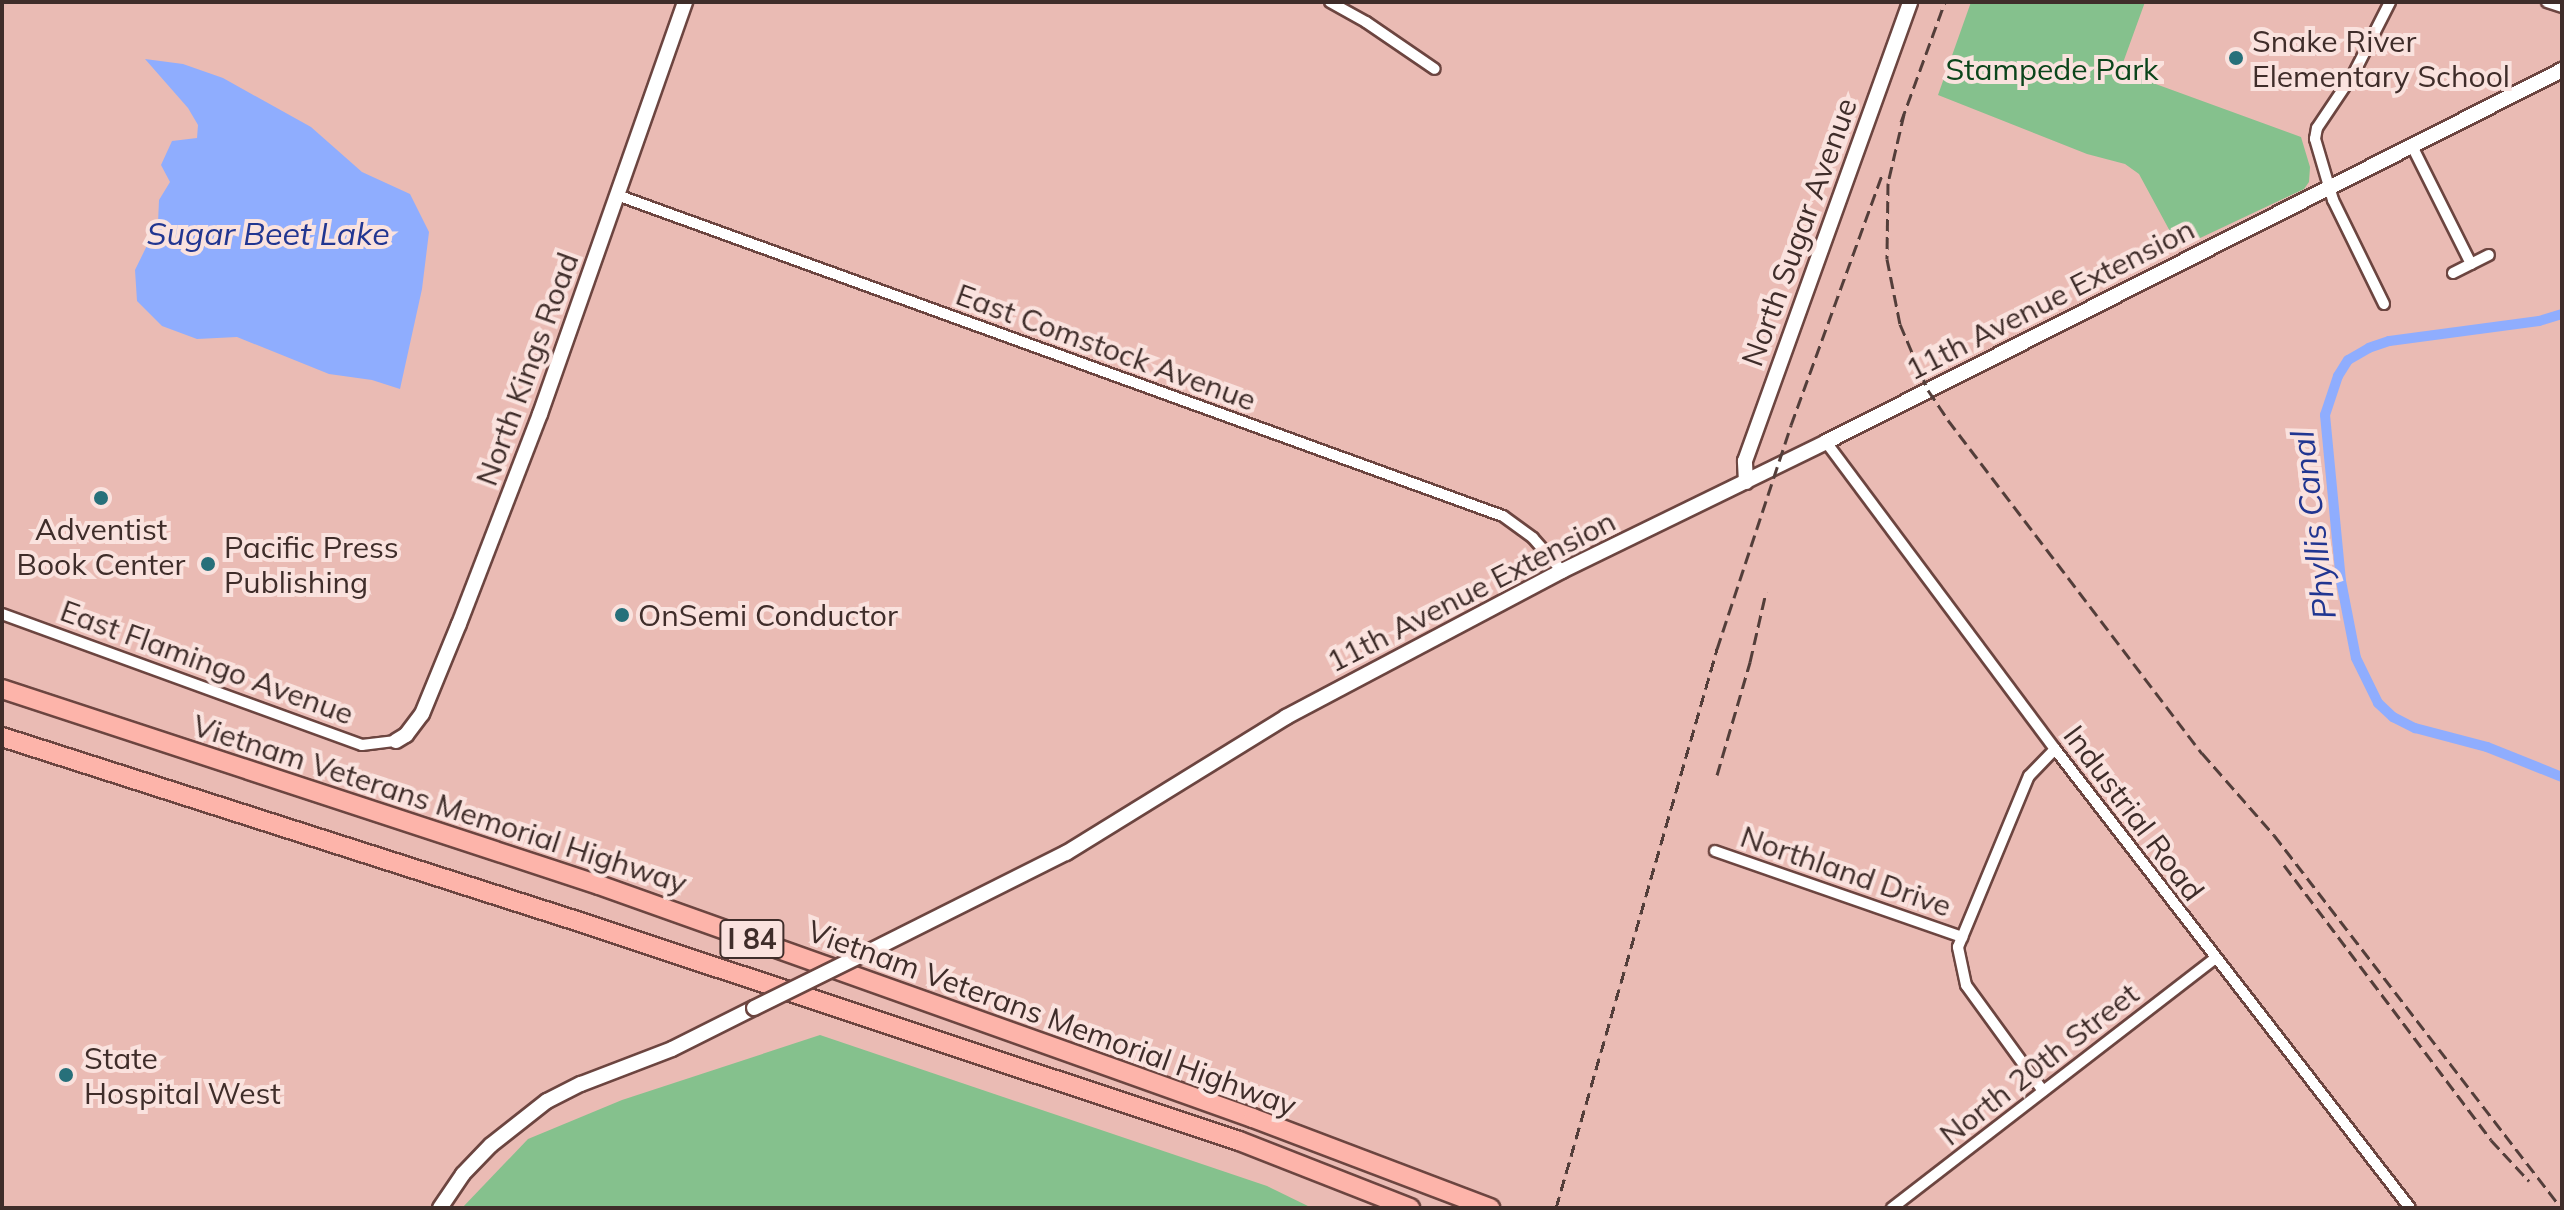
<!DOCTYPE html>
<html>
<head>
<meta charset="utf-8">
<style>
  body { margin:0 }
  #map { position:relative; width:2564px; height:1210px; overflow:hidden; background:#eabbb4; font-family:Mulish,sans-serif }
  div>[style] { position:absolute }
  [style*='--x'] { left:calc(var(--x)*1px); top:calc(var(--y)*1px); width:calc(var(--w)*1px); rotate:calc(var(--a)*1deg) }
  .green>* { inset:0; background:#85c18d }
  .water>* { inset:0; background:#8fadfe }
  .canal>* { height:10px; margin:-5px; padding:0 5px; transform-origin:5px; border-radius:5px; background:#8fadfe }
  .roads { filter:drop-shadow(2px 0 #6c4540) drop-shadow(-2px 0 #6c4540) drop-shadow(0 2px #6c4540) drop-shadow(0 -2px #6c4540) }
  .street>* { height:10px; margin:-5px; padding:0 5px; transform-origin:5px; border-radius:5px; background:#fff }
  .secondary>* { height:14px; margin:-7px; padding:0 7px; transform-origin:7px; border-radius:7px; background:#fff }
  .highway>* { height:18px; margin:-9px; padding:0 9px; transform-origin:9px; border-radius:9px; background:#fdb4aa }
  .rail>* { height:3px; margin-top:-1.5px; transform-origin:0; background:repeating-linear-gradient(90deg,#533e3a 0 12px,transparent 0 18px) }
  .bridges { filter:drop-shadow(2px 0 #6c4540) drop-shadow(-2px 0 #6c4540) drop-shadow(0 2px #6c4540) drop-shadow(0 -2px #6c4540) }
  .secondary-bridge>* { height:14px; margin:-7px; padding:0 7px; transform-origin:7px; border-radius:7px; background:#fff }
  .dots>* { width:22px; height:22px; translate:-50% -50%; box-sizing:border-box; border:4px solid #fae2de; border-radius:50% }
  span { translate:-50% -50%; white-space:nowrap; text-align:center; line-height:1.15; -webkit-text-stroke:8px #fae2de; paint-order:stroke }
  .shield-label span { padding:2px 6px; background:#fae2de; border:2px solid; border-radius:6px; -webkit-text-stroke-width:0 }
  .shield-label { font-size:28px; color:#3f2d2a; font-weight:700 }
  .poi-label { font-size:30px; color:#3f2d2a }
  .left { translate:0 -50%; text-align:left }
  .park-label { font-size:30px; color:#0b451b }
  .street-label { font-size:30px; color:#3f2d2a }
  .water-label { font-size:32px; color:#213691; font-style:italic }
  .frame { position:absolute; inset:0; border:4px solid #3f2d2a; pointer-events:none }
</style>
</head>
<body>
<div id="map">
  <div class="green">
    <div style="clip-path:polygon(1971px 2px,2145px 2px,2120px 71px,2301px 137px,2310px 167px,2309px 182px,2304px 189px,2179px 248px,2139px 174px,2125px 164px,2087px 154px,1938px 95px)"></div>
    <div style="clip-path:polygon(820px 1035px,1267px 1186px,1312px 1208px,462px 1208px,528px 1139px,622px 1100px)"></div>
  </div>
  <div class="water">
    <div style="clip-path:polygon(145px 59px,183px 64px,223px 78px,311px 127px,362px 172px,410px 194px,429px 232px,422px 289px,400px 389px,372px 380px,329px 374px,237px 337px,197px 339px,162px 326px,137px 301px,135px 270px,158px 223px,159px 200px,170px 182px,161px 165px,172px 141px,197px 138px,198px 125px,188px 108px)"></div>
  </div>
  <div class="canal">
    <div style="--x:2562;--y:314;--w:24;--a:163"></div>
    <div style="--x:2539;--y:321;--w:151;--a:172.4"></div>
    <div style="--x:2389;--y:341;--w:21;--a:161"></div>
    <div style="--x:2369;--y:348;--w:24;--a:150"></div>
    <div style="--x:2348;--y:360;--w:19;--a:122"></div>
    <div style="--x:2338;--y:376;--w:41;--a:108.4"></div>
    <div style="--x:2325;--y:415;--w:167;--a:84.5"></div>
    <div style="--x:2341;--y:581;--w:78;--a:79"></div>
    <div style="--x:2356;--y:658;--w:50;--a:63.9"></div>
    <div style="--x:2378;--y:703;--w:21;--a:43"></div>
    <div style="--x:2393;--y:717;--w:25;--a:27"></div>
    <div style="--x:2415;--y:728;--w:74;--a:14.8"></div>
    <div style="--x:2487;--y:747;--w:81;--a:21.8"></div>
  </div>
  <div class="roads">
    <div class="street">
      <div style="--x:1330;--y:2;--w:41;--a:29.1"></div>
      <div style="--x:1366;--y:22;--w:83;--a:34.3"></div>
      <div style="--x:2547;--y:2;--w:16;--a:18"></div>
      <div style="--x:2412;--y:146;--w:132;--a:63.4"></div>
      <div style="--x:617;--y:195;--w:942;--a:19.92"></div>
      <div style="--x:1503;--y:516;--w:37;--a:36"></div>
      <div style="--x:1533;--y:538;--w:44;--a:48.7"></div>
      <div style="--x:2453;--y:273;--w:40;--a:-26.6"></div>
      <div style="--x:2384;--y:304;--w:116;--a:-116.1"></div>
      <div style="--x:2333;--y:200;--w:64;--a:-106.4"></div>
      <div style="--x:2315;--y:139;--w:11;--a:-80"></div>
      <div style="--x:2317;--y:128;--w:66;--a:-56.1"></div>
      <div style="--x:2354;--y:73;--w:80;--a:-63.1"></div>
      <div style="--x:1826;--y:442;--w:383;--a:53.3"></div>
      <div style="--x:2055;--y:749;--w:580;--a:52.28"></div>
      <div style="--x:2;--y:614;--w:383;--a:20"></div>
      <div style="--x:362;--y:745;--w:34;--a:-7"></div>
      <div style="--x:1715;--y:851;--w:262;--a:19.2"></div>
      <div style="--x:2043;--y:1091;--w:131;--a:-126"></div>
      <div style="--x:1966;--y:985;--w:39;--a:-102"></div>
      <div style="--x:1958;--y:947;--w:185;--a:-67.5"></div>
      <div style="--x:2029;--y:776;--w:37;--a:-46"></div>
      <div style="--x:1892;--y:1208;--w:408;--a:-37.7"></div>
    </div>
    <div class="secondary">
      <div style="--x:1746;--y:482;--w:21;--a:-93"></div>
      <div style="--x:1745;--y:461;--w:488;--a:-70.2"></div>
      <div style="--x:396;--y:741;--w:12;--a:-31"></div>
      <div style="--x:406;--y:735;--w:26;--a:-53"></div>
      <div style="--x:422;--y:714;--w:97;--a:-67.7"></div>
      <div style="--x:459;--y:624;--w:225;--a:-68.9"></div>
      <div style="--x:540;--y:414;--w:437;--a:-70.6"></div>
      <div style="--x:866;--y:953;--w:224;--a:-26.6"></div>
      <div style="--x:1066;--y:853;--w:259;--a:-31.7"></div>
      <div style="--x:1286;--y:717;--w:312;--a:-27.9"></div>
      <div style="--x:1562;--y:571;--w:294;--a:-26"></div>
      <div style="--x:1826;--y:442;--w:825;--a:-26.81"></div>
      <div style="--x:440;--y:1208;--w:41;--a:-55.9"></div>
      <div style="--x:463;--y:1174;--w:40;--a:-46"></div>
      <div style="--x:491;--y:1145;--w:71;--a:-38.2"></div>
      <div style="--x:547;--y:1101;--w:38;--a:-27"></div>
      <div style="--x:581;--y:1084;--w:97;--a:-21"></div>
      <div style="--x:672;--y:1049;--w:92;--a:-26.6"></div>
    </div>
    <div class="highway">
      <div style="--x:2;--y:689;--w:628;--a:18.18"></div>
      <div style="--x:599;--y:885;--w:694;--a:19.61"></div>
      <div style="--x:1253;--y:1118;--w:254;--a:20.8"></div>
      <div style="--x:2;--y:737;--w:607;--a:17.75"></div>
      <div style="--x:580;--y:922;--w:694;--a:18.38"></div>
      <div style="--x:1239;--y:1141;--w:184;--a:21.4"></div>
    </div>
  </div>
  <div class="rail">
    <div style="--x:1904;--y:114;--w:71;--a:103.1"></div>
    <div style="--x:1888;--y:183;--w:76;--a:90.8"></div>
    <div style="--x:1887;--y:259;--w:66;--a:78.7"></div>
    <div style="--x:1900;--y:324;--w:72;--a:67"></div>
    <div style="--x:1928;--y:390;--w:36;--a:56"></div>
    <div style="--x:1948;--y:420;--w:419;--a:52.7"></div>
    <div style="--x:2202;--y:753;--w:109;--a:48.7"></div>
    <div style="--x:2274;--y:835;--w:471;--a:52.4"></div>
    <div style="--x:1901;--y:122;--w:128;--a:-69.9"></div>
    <div style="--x:1717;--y:775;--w:118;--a:-73.7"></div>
    <div style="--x:1750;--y:662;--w:72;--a:-77.1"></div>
    <div style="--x:2284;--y:865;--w:344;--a:53"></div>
    <div style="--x:2491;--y:1140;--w:56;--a:47.2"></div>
    <div style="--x:1556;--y:1208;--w:582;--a:-73.93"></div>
    <div style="--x:1717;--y:649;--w:236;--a:-71.7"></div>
    <div style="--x:1791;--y:425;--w:266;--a:-70"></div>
  </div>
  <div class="bridges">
    <div class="secondary-bridge">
      <div style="--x:754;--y:1008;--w:125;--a:-26.2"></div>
    </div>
  </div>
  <div class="dots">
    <div style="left:2236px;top:58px;background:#27707a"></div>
    <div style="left:101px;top:498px;background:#27707a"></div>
    <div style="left:208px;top:564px;background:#27707a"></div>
    <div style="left:622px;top:615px;background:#27707a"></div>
    <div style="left:66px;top:1075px;background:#27707a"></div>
  </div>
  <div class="shield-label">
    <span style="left:752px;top:939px">I 84</span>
  </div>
  <div class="poi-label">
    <span class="left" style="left:2252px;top:58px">Snake River<br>Elementary School</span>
    <span style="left:101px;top:546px">Adventist<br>Book Center</span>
    <span class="left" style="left:224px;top:564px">Pacific Press<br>Publishing</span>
    <span class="left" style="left:638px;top:615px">OnSemi Conductor</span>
    <span class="left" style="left:84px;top:1075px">State<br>Hospital West</span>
  </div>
  <div class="park-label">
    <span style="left:2052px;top:69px">Stampede Park</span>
  </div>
  <div class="street-label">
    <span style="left:1799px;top:232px;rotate:-70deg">North Sugar Avenue</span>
    <span style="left:2050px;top:299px;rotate:-27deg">11th Avenue Extension</span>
    <span style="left:1106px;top:347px;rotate:20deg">East Comstock Avenue</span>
    <span style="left:527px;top:369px;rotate:-70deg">North Kings Road</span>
    <span style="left:1471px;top:591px;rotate:-27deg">11th Avenue Extension</span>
    <span style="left:207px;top:662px;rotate:20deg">East Flamingo Avenue</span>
    <span style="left:440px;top:804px;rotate:18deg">Vietnam Veterans Memorial Highway</span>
    <span style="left:2134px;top:813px;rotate:53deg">Industrial Road</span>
    <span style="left:1846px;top:871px;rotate:19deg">Northland Drive</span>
    <span style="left:1052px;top:1018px;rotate:20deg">Vietnam Veterans Memorial Highway</span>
    <span style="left:2039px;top:1064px;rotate:-38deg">North 20th Street</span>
  </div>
  <div class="water-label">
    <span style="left:268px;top:233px">Sugar Beet Lake</span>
    <span style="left:2313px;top:525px;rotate:-97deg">Phyllis Canal</span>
  </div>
  <div class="frame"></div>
</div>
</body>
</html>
